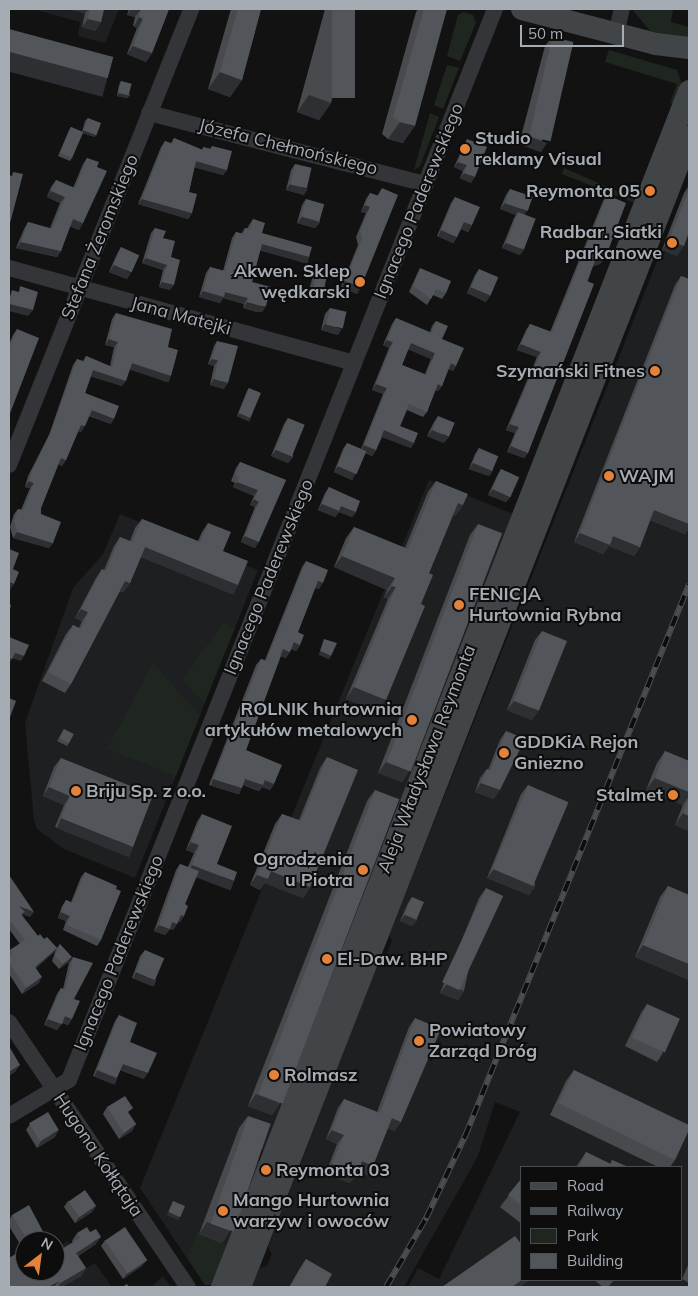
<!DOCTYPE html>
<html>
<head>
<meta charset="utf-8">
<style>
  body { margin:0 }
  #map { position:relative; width:698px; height:1296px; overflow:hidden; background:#121213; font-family:Mulish,sans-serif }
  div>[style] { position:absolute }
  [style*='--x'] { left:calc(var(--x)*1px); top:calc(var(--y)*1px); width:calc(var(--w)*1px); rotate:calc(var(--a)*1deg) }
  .built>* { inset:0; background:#1e1f20 }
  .green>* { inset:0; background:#1f261f }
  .street>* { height:16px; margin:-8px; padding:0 8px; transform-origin:8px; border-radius:8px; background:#333538 }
  .secondary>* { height:22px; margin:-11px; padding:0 11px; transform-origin:11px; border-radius:11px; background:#424548 }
  .rail>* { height:5.5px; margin-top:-2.75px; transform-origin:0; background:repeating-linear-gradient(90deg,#0d0d0e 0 11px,#4b4e51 0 22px); box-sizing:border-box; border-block:1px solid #4b4e51 }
  .wall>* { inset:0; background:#484a4e }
  .shaded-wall>* { inset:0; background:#2e2f32; transform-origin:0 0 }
  .building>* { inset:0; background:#525559; transform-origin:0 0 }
  .dots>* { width:14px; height:14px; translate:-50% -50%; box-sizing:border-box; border:2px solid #0d0d0e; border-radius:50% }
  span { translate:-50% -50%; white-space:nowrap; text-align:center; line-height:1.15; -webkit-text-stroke:4px #0d0d0e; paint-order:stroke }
  .poi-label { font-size:18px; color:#a5acb3; font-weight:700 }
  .left { translate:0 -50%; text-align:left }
  .right { translate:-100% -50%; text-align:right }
  .street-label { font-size:18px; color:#a5acb3 }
  .frame { position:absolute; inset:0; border:10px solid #a5acb3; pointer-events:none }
  .legend { position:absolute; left:520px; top:1166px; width:162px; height:115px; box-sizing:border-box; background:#0d0d0e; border:1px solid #4a4d50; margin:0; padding:6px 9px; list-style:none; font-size:15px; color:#a5acb3 }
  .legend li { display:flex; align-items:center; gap:10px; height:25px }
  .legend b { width:25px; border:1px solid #4a4d50 }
  .north { position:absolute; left:15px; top:1231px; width:50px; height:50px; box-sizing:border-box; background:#0d0d0e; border:1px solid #4a4d50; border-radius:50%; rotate:30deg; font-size:14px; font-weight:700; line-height:20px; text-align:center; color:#a5acb3 }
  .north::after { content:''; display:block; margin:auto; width:18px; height:22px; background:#e3833b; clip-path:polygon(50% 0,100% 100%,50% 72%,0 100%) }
  .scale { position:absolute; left:520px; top:25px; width:104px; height:22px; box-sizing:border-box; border:2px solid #a5acb3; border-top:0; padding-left:6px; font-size:15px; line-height:18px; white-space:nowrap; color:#a5acb3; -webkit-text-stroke:4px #0d0d0e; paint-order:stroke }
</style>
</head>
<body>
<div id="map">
  <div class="built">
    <div style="clip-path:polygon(33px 9px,119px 9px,105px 43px,78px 36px,80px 22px)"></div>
    <div style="clip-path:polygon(evenodd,689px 181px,689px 1287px,408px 1287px,418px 1268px,439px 1279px,520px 1112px,495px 1102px,478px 1156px,404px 1287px,252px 1287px,259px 1268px,267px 1266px,272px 1254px,268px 1247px,380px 958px,386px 955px,392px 941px,389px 935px,689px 181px,522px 1167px,682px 1167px,682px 1280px,522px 1280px,522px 1167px)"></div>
    <div style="clip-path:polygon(429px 480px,513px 514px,265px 1150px,261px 1150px,257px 1160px,260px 1162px,212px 1285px,205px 1285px,140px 1188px)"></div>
    <div style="clip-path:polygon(120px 514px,258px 570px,135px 878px,64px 849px,37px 829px,34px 820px,25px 723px,73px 588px,103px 554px)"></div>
    <div style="clip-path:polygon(68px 1241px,85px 1269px,95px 1263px,112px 1287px,9px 1287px,9px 1260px,25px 1271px,55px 1271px,55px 1248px)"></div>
    <div style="clip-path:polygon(163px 1276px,171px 1287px,151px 1287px)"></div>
  </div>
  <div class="green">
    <div style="clip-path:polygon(632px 9px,673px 9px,671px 22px,689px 27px,689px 41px,650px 31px)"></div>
    <div style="clip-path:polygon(464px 12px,473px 15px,476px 23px,460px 61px,447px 56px,458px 15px)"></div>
    <div style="clip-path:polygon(609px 50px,677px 70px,682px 84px,674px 104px,670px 103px,677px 84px,605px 62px)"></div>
    <div style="clip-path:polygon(447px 65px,459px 68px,443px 109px,434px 105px)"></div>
    <div style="clip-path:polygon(430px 113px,439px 117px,420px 166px,414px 170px)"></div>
    <div style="clip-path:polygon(564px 168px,633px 198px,635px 203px,562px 174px)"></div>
    <div style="clip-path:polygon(224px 622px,235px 628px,204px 704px,182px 679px)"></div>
    <div style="clip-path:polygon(153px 663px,200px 715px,176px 776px,107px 749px)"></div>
    <div style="clip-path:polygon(197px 1232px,228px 1245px,212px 1285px,205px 1285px,187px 1258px)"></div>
  </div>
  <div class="street">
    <div style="--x:616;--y:34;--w:26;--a:-77"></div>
    <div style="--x:149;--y:113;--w:286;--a:14.4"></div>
    <div style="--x:9;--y:268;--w:358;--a:15.4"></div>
    <div style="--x:9;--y:465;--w:491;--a:-68.2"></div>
    <div style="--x:9;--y:1022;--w:320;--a:56"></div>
    <div style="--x:9;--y:1116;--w:70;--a:-31"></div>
    <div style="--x:69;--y:1080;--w:1153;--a:-68.31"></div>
  </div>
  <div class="secondary">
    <div style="--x:522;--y:9;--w:138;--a:14.6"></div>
    <div style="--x:656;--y:44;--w:33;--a:7"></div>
    <div style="--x:222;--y:1287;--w:1284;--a:-68.67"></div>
    <div style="--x:240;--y:1287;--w:1235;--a:-68.67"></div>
  </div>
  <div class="rail">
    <div style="--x:386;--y:1287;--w:80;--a:-59.9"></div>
    <div style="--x:426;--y:1218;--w:91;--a:-64.6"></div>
    <div style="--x:465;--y:1136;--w:596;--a:-67.91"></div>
  </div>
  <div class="wall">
    <div style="clip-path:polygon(68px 9px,104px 9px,101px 22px,95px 31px,82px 27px,85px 13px)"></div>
    <div style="clip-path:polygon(129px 9px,169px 9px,152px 53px,146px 62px,127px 54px,137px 28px,133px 26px,135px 17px,127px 15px)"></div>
    <div style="clip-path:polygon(231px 9px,261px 9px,242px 80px,230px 97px,208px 89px)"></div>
    <div style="clip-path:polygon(325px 9px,355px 9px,331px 103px,319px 120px,297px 112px)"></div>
    <div style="clip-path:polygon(418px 9px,447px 9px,403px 143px,388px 139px,382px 134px,416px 12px)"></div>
    <div style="clip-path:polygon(552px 37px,541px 152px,519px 144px,545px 46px)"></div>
    <div style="clip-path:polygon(121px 81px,130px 95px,127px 98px,117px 96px,119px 85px)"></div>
    <div style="clip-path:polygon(88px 118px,95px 137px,83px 133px,72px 158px,70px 161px,58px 156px,69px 130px,71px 127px,82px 132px,85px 121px)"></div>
    <div style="clip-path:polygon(174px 138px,202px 150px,203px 147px,210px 149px,212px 146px,227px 170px,223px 175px,194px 167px,189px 192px,192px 213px,188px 219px,138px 204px,161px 147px,165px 141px,171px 143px)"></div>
    <div style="clip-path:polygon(467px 139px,471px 183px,460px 178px,463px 171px,454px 167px,464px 145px)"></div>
    <div style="clip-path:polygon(87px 158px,97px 167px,83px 223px,79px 230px,70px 226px,61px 251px,57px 257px,16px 248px,24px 229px,28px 222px,50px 228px,60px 203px,47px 197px,51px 187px,56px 180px,73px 188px,83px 164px)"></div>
    <div style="clip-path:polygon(295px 164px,304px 195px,286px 190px,291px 170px)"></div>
    <div style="clip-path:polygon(689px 186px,689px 232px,677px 256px,662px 250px,684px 193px)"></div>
    <div style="clip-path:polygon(382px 188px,357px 294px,341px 287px,358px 245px,356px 237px,366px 213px,361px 212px,366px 199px,370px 193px,377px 196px)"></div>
    <div style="clip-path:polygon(510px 189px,525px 215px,520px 255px,502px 248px,514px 218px,516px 215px,500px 209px,506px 195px)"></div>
    <div style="clip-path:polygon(607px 195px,600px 264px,593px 266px,528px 453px,524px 458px,507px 452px,515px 433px,506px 430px,537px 357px,517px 350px,526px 330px,530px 324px,550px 332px,603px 201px)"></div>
    <div style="clip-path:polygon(455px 197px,472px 225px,468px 232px,461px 229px,457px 237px,453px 243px,437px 236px,451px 203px)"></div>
    <div style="clip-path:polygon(306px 199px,320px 222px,315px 228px,297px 223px,302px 205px)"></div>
    <div style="clip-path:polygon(253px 219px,262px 233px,305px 263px,260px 250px,252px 282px,266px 306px,262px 312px,257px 312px,243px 308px,244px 304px,223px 298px,220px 303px,199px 297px,206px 273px,210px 267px,223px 271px,232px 238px,236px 232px,241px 234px,245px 228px,247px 229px,249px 225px)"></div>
    <div style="clip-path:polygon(155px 228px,163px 238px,170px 290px,159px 287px,163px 270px,142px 263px,151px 233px)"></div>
    <div style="clip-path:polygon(121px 247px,127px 279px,109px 272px,117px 254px)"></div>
    <div style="clip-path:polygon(420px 268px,446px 293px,442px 299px,433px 295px,427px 305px,409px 292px,417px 274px)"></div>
    <div style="clip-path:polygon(479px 269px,486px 302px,467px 293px,475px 275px)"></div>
    <div style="clip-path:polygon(316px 273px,318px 300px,307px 298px,312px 279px)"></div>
    <div style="clip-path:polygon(681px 276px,689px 279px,689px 528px,685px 534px,650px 520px,640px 547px,634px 556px,609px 546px,603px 554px,574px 542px,675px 285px)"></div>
    <div style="clip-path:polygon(330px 308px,338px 335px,321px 330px,325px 314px)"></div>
    <div style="clip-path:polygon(116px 313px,168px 347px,167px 382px,130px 369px,122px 386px,91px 376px,85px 393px,111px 424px,89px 416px,81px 432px,78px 431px,66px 460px,62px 466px,58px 464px,41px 508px,41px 514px,53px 543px,49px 548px,13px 538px,10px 527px,14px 514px,18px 509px,21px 510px,30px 488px,25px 487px,28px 476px,49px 435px,73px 365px,77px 359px,83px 361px,86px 356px,110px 366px,114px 347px,105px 345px,112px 319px)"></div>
    <div style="clip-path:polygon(evenodd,396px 318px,430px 332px,432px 326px,436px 321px,442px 339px,456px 366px,453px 371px,448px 369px,442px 386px,438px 391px,435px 390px,427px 412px,423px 417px,407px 410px,400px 426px,414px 443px,411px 448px,382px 437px,376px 450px,372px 456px,365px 453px,352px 480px,334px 472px,343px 449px,347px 443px,361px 449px,383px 394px,372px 390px,389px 348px,383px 345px,392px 324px,396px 318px,408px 349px,431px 359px,425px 374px,402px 365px,408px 349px)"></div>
    <div style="clip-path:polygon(17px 329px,9px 416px,9px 344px,13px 335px)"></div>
    <div style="clip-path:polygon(217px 341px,224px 389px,210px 385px,214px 366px,208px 364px,214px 346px)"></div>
    <div style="clip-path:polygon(249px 388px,249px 421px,237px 416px,247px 391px)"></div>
    <div style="clip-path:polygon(438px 416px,444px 443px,427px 436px,434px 422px)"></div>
    <div style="clip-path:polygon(288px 418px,293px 457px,288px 463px,271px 456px,284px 424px)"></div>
    <div style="clip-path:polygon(479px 448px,493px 470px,489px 476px,469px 469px,475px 454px)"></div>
    <div style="clip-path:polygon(240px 462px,286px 480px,255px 548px,241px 542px,255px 507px,250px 505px,254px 496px,233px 487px,235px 483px,231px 481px,236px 468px)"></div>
    <div style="clip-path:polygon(501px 469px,511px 496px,506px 502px,488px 495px,497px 476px)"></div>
    <div style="clip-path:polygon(436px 481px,463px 505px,455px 516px,453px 515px,429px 573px,378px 711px,346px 699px,388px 599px,384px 597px,387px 590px,334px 567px,346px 538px,354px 527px,405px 548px,428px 492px)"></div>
    <div style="clip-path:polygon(329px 487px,356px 512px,352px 517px,339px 512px,335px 517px,318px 510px,325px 493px)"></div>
    <div style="clip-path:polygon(142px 519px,198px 541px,202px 532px,208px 523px,238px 585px,232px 594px,141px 557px,130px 583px,123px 592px,120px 591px,71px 684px,65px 693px,42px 681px,66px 634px,73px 625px,79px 628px,82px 621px,75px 618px,96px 578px,102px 569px,104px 570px,114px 546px,120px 537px,130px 541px,135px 528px)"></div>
    <div style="clip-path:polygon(478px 524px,409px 771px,402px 782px,378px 773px,470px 535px)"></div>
    <div style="clip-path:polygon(306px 561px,319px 589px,315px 588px,298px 632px,300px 645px,296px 651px,291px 649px,286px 658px,281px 656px,246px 750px,274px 784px,270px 790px,262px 787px,259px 791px,243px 785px,238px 794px,209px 785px,256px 665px,261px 659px,265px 660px,302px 567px)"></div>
    <div style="clip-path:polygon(542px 631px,532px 720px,507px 710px,535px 640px)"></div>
    <div style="clip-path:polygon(64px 729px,69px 743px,67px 746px,57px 741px)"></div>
    <div style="clip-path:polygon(506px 731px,494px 799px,475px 792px,480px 778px,487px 769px,488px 770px,500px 740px)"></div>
    <div style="clip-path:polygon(665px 751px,689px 761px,689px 831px,675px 825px,683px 805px,646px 790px,657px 763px)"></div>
    <div style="clip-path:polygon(327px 757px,310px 887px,303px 898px,265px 883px,260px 890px,250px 885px,275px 824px,282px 814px,299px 820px,320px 768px)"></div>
    <div style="clip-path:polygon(61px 758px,127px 856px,55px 827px,64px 805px,43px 796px,54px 767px)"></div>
    <div style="clip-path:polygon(528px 785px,535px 886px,529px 895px,487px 878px,521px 794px)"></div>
    <div style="clip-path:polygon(375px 790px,280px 1103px,272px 1115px,248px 1106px,367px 801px)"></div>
    <div style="clip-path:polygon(202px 814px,217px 864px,228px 889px,196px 877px,185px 904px,184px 916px,180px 922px,178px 922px,173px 930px,170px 929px,165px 935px,154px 931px,176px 870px,180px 864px,188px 867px,194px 853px,186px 850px,197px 822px)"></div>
    <div style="clip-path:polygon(85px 872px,101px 940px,97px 946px,63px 930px,66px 921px,58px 918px,62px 906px,66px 900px,71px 902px,81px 877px)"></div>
    <div style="clip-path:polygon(9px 875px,30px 917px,23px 914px,22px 916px,38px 936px,44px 939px,57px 948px,53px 953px,36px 968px,39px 983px,22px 994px,9px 974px,9px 953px,10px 950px,20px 944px,9px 929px)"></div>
    <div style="clip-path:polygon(668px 886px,689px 895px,689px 980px,635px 957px,660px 897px)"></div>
    <div style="clip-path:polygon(486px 888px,464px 991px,458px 1000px,440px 993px,479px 898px)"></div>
    <div style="clip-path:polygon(412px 897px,417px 920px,412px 926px,400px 921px,408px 903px)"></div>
    <div style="clip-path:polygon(60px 944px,69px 962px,59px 969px,52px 961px,56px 949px)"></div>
    <div style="clip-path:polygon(145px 950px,152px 986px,132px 978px,140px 956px)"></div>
    <div style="clip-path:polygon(73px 957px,74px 999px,72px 1019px,68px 1025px,62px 1023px,57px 1030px,44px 1025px,57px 994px,61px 988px,63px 989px,69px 963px)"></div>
    <div style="clip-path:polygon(647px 1004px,663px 1053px,657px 1062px,625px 1046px,641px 1013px)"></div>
    <div style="clip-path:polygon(119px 1015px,144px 1079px,120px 1070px,113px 1084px,93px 1076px,115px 1021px)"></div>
    <div style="clip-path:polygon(415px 1018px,401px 1122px,394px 1131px,388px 1128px,367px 1175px,358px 1171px,350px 1183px,326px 1173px,337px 1144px,326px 1139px,338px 1108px,344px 1099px,377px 1112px,409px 1027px)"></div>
    <div style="clip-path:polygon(574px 1070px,675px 1160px,670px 1167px,658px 1167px,550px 1115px,566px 1081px)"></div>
    <div style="clip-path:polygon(107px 1107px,129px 1114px,136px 1124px,132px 1131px,119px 1139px,103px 1114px)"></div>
    <div style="clip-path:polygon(248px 1116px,230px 1231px,222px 1243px,199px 1234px,239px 1128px)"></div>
    <div style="clip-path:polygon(30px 1124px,55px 1137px,37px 1148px,26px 1130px)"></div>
    <div style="clip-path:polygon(586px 1152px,610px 1164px,612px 1160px,628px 1167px,576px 1167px)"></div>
    <div style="clip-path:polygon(522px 1178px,522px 1224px,500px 1207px)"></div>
    <div style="clip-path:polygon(68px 1201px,96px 1206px,92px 1212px,75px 1223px,64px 1207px)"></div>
    <div style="clip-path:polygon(12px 1215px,48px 1241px,25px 1241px,25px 1271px,73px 1243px,72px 1241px,77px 1233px,96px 1244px,78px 1256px,86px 1268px,81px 1276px,61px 1287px,9px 1287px,23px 1249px,9px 1226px,9px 1220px)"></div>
    <div style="clip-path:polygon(105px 1240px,142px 1266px,123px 1279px,101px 1246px)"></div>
    <div style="clip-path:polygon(306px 1259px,325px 1287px,289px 1287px,300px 1268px)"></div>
    <div style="clip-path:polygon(689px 1263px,689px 1283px,682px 1279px)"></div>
    <div style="clip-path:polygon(594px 1280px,614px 1280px,608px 1287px,603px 1287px)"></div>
  </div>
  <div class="shaded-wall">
    <div style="clip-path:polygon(68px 9px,89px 9px,85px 13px)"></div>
    <div style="clip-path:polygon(131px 9px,141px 9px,135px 17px,127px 15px)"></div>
    <div style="left:139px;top:17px;width:4px;height:11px;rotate:27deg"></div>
    <div style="clip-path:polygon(88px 19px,101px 22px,95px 31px,82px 27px)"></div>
    <div style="clip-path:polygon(133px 46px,152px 53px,146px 62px,127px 54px)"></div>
    <div style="left:9px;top:51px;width:102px;height:20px;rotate:15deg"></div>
    <div style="clip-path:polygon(220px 72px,242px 80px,230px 97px,208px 89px)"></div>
    <div style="clip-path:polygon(119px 93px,130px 95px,127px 98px,117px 96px)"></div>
    <div style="clip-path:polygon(309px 95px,331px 103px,319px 120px,297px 112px)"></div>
    <div style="clip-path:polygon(400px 122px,415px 126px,403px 143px,388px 139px)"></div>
    <div style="clip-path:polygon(84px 130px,97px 134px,95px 137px,82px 133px)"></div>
    <div style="clip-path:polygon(525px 135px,547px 143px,541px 152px,519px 144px)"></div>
    <div style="clip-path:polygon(196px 161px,227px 170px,223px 175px,192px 167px)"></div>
    <div style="clip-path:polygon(458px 162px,467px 165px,463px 171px,454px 167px)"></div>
    <div style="clip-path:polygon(464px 173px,475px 177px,471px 183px,460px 178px)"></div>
    <div style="clip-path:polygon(290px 184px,308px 189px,304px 195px,286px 190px)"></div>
    <div style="clip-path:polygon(51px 191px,65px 197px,60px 203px,47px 197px)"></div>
    <div style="clip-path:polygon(142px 199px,192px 213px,188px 219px,138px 204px)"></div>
    <div style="clip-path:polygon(505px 203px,527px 211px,523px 217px,518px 212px,516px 215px,500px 209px)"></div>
    <div style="clip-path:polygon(365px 205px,370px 207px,366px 213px,361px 212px)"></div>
    <div style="clip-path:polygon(302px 217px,320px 222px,315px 228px,297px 223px)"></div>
    <div style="clip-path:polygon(73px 219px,83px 223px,79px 230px,69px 226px)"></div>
    <div style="clip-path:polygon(464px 222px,472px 225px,468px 232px,459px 228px)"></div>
    <div style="left:441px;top:230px;width:17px;height:7px;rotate:24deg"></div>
    <div style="clip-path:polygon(669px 240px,684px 246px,677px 256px,662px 250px)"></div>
    <div style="clip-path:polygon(21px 242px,61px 251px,57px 257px,16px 248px)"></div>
    <div style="clip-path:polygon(506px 243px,524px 250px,520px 255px,502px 248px)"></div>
    <div style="left:262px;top:244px;width:49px;height:7px;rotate:15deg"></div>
    <div style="clip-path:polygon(146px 258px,167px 265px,163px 270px,142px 263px)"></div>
    <div style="clip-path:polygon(605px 259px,600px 264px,591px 266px,595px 261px)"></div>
    <div style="clip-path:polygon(114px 265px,131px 273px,127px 279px,109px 272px)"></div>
    <div style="clip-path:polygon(345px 281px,361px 287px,357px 294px,341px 287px)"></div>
    <div style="clip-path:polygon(162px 282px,174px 285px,170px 290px,159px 287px)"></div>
    <div style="clip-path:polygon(471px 287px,491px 295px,486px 302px,467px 293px)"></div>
    <div style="clip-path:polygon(203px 291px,225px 292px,248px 298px,244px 304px,223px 298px,220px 303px,199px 297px)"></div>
    <div style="clip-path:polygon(311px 291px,322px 294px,318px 300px,307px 298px)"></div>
    <div style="clip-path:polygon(247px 302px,266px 306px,262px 312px,257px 312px,243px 308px)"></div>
    <div style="clip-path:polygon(9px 304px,33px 310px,28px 316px,9px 311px)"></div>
    <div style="clip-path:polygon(325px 324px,342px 329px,338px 335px,321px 330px)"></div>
    <div style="clip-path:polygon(109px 339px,118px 342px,114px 347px,105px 345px)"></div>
    <div style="clip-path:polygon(387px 340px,393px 342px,389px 348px,383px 345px)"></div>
    <div style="left:411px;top:343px;width:26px;height:7px;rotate:23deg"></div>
    <div style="clip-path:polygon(521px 344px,541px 352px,537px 357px,517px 350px)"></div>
    <div style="clip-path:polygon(212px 359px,218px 360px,214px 366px,208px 364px)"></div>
    <div style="left:132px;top:363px;width:41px;height:7px;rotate:18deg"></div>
    <div style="clip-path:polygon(451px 363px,456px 366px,453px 371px,447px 369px)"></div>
    <div style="clip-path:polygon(93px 370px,126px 381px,122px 386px,89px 376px)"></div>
    <div style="clip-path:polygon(214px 379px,228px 383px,224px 389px,210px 385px)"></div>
    <div style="clip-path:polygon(376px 384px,387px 388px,383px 394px,372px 390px)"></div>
    <div style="clip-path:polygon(438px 384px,442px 386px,438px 391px,434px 390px)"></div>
    <div style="clip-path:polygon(92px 410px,114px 419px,111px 424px,88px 415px)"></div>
    <div style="left:239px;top:413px;width:13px;height:4px;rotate:23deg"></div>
    <div style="clip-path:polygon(510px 424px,519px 427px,515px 433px,506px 430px)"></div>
    <div style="clip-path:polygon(81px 425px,85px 426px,81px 432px,77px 430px)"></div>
    <div style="clip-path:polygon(384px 430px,414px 443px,411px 448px,380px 436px)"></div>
    <div style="clip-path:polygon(432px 430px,449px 437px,444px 443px,427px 436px)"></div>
    <div style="clip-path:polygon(364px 445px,376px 450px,372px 456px,361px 451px)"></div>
    <div style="clip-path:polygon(511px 446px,528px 453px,524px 458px,507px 452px)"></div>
    <div style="clip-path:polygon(276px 450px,293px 457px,288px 463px,271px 456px)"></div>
    <div style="clip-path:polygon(61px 458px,66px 460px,62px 466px,57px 463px)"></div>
    <div style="clip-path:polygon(473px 463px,493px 470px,489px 476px,469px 469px)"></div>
    <div style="clip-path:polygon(338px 466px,356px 473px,352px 480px,334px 472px)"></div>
    <div style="clip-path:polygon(29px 481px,34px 483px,30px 488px,25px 487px)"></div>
    <div style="clip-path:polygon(237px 482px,258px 490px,254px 496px,233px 487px)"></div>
    <div style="clip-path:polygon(493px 489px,511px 496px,506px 502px,488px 495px)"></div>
    <div style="clip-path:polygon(254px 499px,259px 502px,255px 507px,250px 505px)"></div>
    <div style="clip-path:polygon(458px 503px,463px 505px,455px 516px,450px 514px)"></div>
    <div style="clip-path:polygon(322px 504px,341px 506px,356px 512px,352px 517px,339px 512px,335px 517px,318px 510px)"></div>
    <div style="clip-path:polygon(654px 510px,689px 524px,689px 528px,685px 534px,648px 519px)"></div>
    <div style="clip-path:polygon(17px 532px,53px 543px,49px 548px,13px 538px)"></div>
    <div style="clip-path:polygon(580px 533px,613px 536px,640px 547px,634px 556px,609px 546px,603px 554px,574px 542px)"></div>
    <div style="clip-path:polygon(245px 536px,259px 542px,255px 548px,241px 542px)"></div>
    <div style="left:145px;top:547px;width:100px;height:11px;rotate:22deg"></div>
    <div style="clip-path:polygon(342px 556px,395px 578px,387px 590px,334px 567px)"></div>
    <div style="clip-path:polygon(125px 581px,130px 583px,123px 592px,119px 590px)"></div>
    <div style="clip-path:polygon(318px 581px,323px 583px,319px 589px,314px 587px)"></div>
    <div style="clip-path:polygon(9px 582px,14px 584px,10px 590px,9px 590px)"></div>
    <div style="clip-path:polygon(392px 586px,396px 587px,388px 599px,384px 597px)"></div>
    <div style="clip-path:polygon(81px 609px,88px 612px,82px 621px,75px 618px)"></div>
    <div style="clip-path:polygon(294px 642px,300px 645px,296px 651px,290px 648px)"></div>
    <div style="clip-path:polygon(283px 649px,290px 652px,286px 658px,279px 655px)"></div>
    <div style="left:320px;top:651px;width:12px;height:4px;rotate:24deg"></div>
    <div style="clip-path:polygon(15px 653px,24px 656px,21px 661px,11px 658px)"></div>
    <div style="clip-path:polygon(9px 658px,12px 659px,9px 664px)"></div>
    <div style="clip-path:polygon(354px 687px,386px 700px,378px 711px,346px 699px)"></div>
    <div style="clip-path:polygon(514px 701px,539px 711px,532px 720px,507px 710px)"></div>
    <div style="clip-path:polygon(386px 762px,409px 771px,402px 782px,378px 773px)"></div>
    <div style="clip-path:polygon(655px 778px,689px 792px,689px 796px,683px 805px,646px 790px)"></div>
    <div style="left:213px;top:779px;width:30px;height:7px;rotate:17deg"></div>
    <div style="clip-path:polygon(245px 779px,265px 780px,274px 784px,270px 790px,262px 787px,259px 791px,241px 784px)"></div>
    <div style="clip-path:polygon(481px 783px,500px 790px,494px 799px,475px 792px)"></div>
    <div style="clip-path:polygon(49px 787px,70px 796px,64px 805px,43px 796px)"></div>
    <div style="clip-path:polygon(683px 813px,689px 816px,689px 831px,675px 825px)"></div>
    <div style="left:61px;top:818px;width:78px;height:11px;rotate:22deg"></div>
    <div style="clip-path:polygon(191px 842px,199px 845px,194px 853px,186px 850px)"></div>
    <div style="left:192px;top:865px;width:45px;height:10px;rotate:21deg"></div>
    <div style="clip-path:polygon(494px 869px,535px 886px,529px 895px,487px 878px)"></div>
    <div style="clip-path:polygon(271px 871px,310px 887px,303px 898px,265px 883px,260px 890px,250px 885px,257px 875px)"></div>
    <div style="clip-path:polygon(19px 906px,34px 912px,30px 917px,23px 914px,21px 917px)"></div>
    <div style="clip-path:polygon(61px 912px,70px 916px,66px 921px,58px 918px)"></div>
    <div style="clip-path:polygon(181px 915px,184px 916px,180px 922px,176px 921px)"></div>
    <div style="clip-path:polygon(405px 915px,417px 920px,412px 926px,400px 921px)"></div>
    <div style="clip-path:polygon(172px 922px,177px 924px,173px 930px,168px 928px)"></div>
    <div style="clip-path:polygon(159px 925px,170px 929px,165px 935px,154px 931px)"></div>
    <div style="clip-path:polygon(643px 945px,689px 964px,689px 980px,635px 957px)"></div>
    <div style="clip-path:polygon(57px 948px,53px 953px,31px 972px,35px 967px)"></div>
    <div style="clip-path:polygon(72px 957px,69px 962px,59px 969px,63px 964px)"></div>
    <div style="left:136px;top:972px;width:22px;height:7px;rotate:22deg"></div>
    <div style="clip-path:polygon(42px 977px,39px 983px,22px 994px,26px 988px)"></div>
    <div style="clip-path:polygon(447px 984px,464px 991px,458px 1000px,440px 993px)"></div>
    <div style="clip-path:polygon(65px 1016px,72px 1019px,68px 1025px,61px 1022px)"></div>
    <div style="clip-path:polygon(48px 1019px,62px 1024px,57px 1030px,44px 1025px)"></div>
    <div style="clip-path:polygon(123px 1064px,148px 1073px,144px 1079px,119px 1069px)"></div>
    <div style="clip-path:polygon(20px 1065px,15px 1072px,9px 1076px,9px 1072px)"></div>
    <div style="left:97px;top:1070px;width:22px;height:7px;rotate:22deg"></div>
    <div style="clip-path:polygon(256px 1094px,280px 1103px,272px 1115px,248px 1106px)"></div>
    <div style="clip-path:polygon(392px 1118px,401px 1122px,394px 1131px,385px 1127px)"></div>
    <div style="clip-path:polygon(136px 1124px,132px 1131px,119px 1139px,124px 1133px)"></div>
    <div style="clip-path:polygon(59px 1130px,55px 1137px,37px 1148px,41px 1141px)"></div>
    <div style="clip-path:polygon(332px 1130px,344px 1135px,337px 1144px,326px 1139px)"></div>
    <div style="clip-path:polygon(362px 1161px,373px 1166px,367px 1175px,355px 1170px)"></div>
    <div style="clip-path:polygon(332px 1164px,357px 1174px,350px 1183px,326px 1173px)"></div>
    <div style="clip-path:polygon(96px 1206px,92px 1212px,75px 1223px,79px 1217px)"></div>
    <div style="clip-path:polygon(169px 1212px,180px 1217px,178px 1220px,166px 1215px)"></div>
    <div style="clip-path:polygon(207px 1222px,230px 1231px,222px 1243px,199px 1234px)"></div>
    <div style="clip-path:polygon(101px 1237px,96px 1244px,71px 1260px,76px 1253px)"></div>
    <div style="clip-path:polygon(147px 1260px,142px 1266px,123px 1279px,127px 1273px)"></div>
    <div style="clip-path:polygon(86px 1268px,81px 1276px,61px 1287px,58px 1287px,60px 1283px)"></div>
    <div style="clip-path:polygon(522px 1280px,530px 1280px,520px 1287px,512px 1287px)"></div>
    <div style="clip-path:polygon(59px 1281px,54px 1287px,48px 1287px)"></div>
  </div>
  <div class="building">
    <div style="clip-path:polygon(90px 9px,104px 9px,101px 22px,88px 19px)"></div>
    <div style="clip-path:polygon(141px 9px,169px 9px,152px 53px,133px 46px,143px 19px,139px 17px)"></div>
    <div style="clip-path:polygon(238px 9px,261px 9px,242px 80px,220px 72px)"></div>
    <div style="left:332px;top:9px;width:23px;height:89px"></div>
    <div style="clip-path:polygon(424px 9px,447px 9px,415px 126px,400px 122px,393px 117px)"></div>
    <div style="left:9px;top:29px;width:108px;height:22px;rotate:15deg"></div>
    <div style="left:552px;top:37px;width:22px;height:102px;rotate:13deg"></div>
    <div style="left:121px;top:81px;width:11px;height:12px;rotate:15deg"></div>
    <div style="left:88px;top:118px;width:14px;height:13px;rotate:21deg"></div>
    <div style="left:71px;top:127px;width:13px;height:28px;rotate:23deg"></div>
    <div style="clip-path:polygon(174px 138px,203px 150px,203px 147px,211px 149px,212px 146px,232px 151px,227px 170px,196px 161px,189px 192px,197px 194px,192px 213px,142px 199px,165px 141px,172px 144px)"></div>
    <div style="clip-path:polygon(467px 139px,487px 147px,475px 177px,464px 173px,467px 165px,458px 162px)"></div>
    <div style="clip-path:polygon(87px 158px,99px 162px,97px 167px,107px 171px,83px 223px,73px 219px,61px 251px,21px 242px,28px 222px,52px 229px,65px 197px,51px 191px,56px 180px,75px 188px)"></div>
    <div style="left:295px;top:164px;width:17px;height:21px;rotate:13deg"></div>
    <div style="clip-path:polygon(13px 172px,23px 174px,9px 227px,9px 175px,12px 176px)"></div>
    <div style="clip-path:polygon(382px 188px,398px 195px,361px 287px,345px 281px,362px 239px,360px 231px,370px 207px,365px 205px,370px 193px,379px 196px)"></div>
    <div style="left:510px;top:189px;width:24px;height:15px;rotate:19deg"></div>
    <div style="clip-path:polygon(689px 189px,689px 232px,684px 246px,669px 240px)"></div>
    <div style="clip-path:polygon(607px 195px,626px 203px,605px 259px,595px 261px,587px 281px,594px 284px,528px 453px,511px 446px,519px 427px,510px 424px,541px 352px,521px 344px,530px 324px,552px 332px)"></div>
    <div style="clip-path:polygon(455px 197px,480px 207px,472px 225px,464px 222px,457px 237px,441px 230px)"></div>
    <div style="left:306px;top:199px;width:19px;height:18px;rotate:16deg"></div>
    <div style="left:518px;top:212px;width:19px;height:33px;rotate:21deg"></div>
    <div style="clip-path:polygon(253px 219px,265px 223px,262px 233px,312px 247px,309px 257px,262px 244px,252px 282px,271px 287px,266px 306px,261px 306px,247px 302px,248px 298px,225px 292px,224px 297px,203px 291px,210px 267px,225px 271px,236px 232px,244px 234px,245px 228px,250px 229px)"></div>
    <div style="clip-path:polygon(155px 228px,166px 231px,163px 238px,175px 241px,171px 257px,180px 260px,174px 285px,162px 282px,167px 265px,146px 258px)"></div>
    <div style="left:121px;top:247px;width:20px;height:19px;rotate:24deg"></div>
    <div style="clip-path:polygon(420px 268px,451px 281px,446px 293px,436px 289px,431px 299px,413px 286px)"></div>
    <div style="left:479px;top:269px;width:21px;height:20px;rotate:23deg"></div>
    <div style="left:316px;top:273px;width:11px;height:19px;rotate:10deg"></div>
    <div style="clip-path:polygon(681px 276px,689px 279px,689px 524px,654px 510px,640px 547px,613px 536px,610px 545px,580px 533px)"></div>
    <div style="clip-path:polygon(20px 286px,38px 292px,33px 310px,9px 304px,9px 300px,12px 290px,19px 292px)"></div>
    <div style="left:330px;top:308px;width:17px;height:17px;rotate:13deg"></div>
    <div style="clip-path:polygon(116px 313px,172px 329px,168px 347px,178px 350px,171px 376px,132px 363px,126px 381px,93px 370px,85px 393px,119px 406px,114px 419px,92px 410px,85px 426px,81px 425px,66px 460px,61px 458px,41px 508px,41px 514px,61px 522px,53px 543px,17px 532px,14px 521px,18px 509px,23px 510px,34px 483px,29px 481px,32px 471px,52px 429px,77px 359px,84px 362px,86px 356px,112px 367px,118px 342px,109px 339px)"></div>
    <div style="clip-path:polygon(evenodd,396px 318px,431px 333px,436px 321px,448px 326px,442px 339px,464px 348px,456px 366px,451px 363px,442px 386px,438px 384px,427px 412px,409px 404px,400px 426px,418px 433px,414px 443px,384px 430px,376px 450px,364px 445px,387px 388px,376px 384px,393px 342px,387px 340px,396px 318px,411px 343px,435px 353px,426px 375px,402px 365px,411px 343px)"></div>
    <div style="clip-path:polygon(17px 329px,39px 338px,9px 416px,9px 347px)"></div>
    <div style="clip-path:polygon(217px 341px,238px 346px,228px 383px,214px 379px,218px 360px,212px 359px)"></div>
    <div style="left:249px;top:388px;width:13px;height:27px;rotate:23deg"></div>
    <div style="left:438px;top:416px;width:18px;height:15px;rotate:22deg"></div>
    <div style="left:288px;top:418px;width:18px;height:34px;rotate:22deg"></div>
    <div style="left:347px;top:443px;width:21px;height:25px;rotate:23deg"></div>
    <div style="left:479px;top:448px;width:21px;height:16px;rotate:23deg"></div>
    <div style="clip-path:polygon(240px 462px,286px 480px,259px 542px,245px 536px,259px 502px,254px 499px,258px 490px,237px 482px,239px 477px,235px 475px)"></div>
    <div style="left:501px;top:469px;width:20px;height:22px;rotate:24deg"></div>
    <div style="clip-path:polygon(436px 481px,468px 494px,463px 505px,458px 503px,429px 573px,433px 575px,421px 604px,425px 606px,386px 700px,354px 687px,396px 587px,392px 586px,395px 578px,342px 556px,354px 527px,408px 549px)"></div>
    <div style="clip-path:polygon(329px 487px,360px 501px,356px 512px,341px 506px,339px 511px,322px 504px)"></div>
    <div style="clip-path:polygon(142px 519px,200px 542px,208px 523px,231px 532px,223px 551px,248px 561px,238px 585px,145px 547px,130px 583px,125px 581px,71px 684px,48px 672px,73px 625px,81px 629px,88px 612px,81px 609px,102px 569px,106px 571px,120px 537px,132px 542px)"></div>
    <div style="left:478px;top:524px;width:26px;height:255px;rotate:21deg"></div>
    <div style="clip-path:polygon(9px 549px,19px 553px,13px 569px,19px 572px,14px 584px,9px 582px)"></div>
    <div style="clip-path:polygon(306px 561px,328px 570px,323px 583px,318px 581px,298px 632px,304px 635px,300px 645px,294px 642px,290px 652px,283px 649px,246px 750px,282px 765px,274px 784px,265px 780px,263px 785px,245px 779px,242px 788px,213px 779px,261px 659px,266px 661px)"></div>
    <div style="clip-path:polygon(9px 604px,11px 605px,9px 614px)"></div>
    <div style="left:542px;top:631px;width:27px;height:75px;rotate:22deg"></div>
    <div style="clip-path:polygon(9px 637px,29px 645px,24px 656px,15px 653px,12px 659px,9px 658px)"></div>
    <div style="clip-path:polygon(324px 639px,337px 643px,331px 656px,320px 651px)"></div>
    <div style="clip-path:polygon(9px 698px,16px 701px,9px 720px)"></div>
    <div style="left:64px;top:729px;width:11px;height:10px;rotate:27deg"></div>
    <div style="clip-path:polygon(506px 731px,525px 739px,500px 790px,481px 783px,487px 769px,490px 771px)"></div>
    <div style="clip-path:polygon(665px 751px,689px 761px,689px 792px,655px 778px)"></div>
    <div style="clip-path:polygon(327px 757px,358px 770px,310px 887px,271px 871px,268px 879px,257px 875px,282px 814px,301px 821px)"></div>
    <div style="clip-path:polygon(61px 758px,153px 795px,133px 847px,61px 818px,70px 796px,49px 787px)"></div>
    <div style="left:528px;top:785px;width:44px;height:91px;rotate:23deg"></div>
    <div style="left:375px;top:790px;width:26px;height:326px;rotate:21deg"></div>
    <div style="clip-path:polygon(689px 798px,689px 816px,683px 813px)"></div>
    <div style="clip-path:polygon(202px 814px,232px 826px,217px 864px,237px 872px,234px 881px,192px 865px,199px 845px,191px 842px)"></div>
    <div style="clip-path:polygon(180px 864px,199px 871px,185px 904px,188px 906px,184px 916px,181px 915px,177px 924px,172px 922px,170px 929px,159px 925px)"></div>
    <div style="clip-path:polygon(85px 872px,117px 886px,116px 889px,121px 891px,101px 940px,67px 925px,70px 916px,61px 912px,66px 900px,72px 903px)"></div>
    <div style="clip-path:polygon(9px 875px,34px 912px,19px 906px,25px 912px,21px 914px,38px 936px,40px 934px,44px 939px,47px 937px,57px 948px,35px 967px,42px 977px,26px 988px,9px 963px,9px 956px,12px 953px,10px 950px,25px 940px,11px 922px,9px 923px)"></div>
    <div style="clip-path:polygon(668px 886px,689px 895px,689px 964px,643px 945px)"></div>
    <div style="left:486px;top:888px;width:19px;height:104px;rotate:25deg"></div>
    <div style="left:412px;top:897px;width:13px;height:19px;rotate:23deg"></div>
    <div style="clip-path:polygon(60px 944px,72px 957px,63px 964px,55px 956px)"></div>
    <div style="left:145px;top:950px;width:21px;height:24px;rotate:23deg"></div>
    <div style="clip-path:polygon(73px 957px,93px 963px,74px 999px,80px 1001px,72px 1019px,65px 1016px,62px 1024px,48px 1019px,61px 988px,65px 990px)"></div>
    <div style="left:647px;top:1004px;width:36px;height:37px;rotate:24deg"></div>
    <div style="clip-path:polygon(119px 1015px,137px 1023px,130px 1042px,157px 1053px,148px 1073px,123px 1064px,117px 1078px,97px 1070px)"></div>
    <div style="clip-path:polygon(415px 1018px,441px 1029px,401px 1122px,392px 1118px,373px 1166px,362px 1161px,357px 1174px,332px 1164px,344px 1135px,332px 1130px,344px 1099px,380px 1113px)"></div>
    <div style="clip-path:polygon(9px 1046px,20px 1065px,9px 1072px)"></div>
    <div style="clip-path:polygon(574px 1070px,689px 1125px,689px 1130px,675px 1160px,558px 1103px)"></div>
    <div style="clip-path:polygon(125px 1096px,133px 1108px,128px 1112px,136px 1124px,124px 1133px,107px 1107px)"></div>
    <div style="left:48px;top:1112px;width:21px;height:22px;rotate:59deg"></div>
    <div style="left:248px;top:1116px;width:24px;height:114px;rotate:19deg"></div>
    <div style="clip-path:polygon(586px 1152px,611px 1164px,612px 1160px,628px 1167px,579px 1167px)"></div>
    <div style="clip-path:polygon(522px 1178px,522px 1206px,508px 1195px)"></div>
    <div style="left:85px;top:1190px;width:19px;height:20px;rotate:55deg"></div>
    <div style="left:173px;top:1201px;width:13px;height:12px;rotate:23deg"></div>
    <div style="clip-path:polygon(29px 1205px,48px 1241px,28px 1241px,12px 1215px)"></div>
    <div style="clip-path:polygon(87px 1227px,90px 1232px,96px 1229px,101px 1237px,76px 1253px,86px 1268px,60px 1283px,59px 1281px,48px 1287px,9px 1287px,9px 1258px,25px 1248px,25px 1271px,55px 1271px,55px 1253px,80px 1238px,77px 1233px)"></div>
    <div style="left:125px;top:1227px;width:40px;height:24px;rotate:56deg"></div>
    <div style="clip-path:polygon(515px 1236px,522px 1245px,522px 1280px,512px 1287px,442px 1287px)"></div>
    <div style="clip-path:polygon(306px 1259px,332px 1274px,325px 1287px,290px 1287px)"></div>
    <div style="clip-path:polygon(127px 1284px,129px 1287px,122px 1287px)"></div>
  </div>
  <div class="dots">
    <div style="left:465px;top:149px;background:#e3833b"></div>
    <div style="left:650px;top:191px;background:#e3833b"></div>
    <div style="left:672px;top:243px;background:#e3833b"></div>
    <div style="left:360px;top:282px;background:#e3833b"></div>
    <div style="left:655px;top:371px;background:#e3833b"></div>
    <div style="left:609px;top:476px;background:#e3833b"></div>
    <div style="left:459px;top:605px;background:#e3833b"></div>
    <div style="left:412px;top:720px;background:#e3833b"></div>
    <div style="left:504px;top:753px;background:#e3833b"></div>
    <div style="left:76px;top:791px;background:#e3833b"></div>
    <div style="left:673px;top:795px;background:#e3833b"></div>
    <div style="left:363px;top:870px;background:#e3833b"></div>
    <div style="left:327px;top:959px;background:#e3833b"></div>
    <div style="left:419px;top:1041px;background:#e3833b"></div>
    <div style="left:274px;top:1075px;background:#e3833b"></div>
    <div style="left:266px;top:1170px;background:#e3833b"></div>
    <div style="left:223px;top:1211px;background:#e3833b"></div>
  </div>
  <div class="poi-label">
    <span class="left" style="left:475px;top:149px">Studio<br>reklamy Visual</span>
    <span class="right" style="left:640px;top:191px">Reymonta 05</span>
    <span class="right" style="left:662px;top:243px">Radbar. Siatki<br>parkanowe</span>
    <span class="right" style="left:350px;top:282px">Akwen. Sklep<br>wędkarski</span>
    <span class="right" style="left:645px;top:371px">Szymański Fitnes</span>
    <span class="left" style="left:619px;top:476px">WAJM</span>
    <span class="left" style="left:469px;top:605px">FENICJA<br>Hurtownia Rybna</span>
    <span class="right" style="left:402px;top:720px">ROLNIK hurtownia<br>artykułów metalowych</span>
    <span class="left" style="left:514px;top:753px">GDDKiA Rejon<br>Gniezno</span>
    <span class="left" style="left:86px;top:791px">Briju Sp. z o.o.</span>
    <span class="right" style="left:663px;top:795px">Stalmet</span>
    <span class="right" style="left:353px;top:870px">Ogrodzenia<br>u Piotra</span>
    <span class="left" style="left:337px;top:959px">El-Daw. BHP</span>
    <span class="left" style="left:429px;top:1041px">Powiatowy<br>Zarząd Dróg</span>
    <span class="left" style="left:284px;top:1075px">Rolmasz</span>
    <span class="left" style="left:276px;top:1170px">Reymonta 03</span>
    <span class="left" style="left:233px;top:1211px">Mango Hurtownia<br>warzyw i owoców</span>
  </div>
  <div class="street-label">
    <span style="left:288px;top:147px;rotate:14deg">Józefa Chełmońskiego</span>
    <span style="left:419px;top:201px;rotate:-68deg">Ignacego Paderewskiego</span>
    <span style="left:100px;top:237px;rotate:-68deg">Stefana Żeromskiego</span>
    <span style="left:181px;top:316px;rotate:15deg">Jana Matejki</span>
    <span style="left:269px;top:577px;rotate:-68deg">Ignacego Paderewskiego</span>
    <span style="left:427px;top:759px;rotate:-69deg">Aleja Władysława Reymonta</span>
    <span style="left:119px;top:953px;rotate:-68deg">Ignacego Paderewskiego</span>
    <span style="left:98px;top:1155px;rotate:56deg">Hugona Kołłątaja</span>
  </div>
  <div class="frame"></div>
  <ul class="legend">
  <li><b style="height:6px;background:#424548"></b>Road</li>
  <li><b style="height:6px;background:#4b4e51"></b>Railway</li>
  <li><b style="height:14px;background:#1f261f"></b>Park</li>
  <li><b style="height:14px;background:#525559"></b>Building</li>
  </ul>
  <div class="north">N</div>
  <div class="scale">50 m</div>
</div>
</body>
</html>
